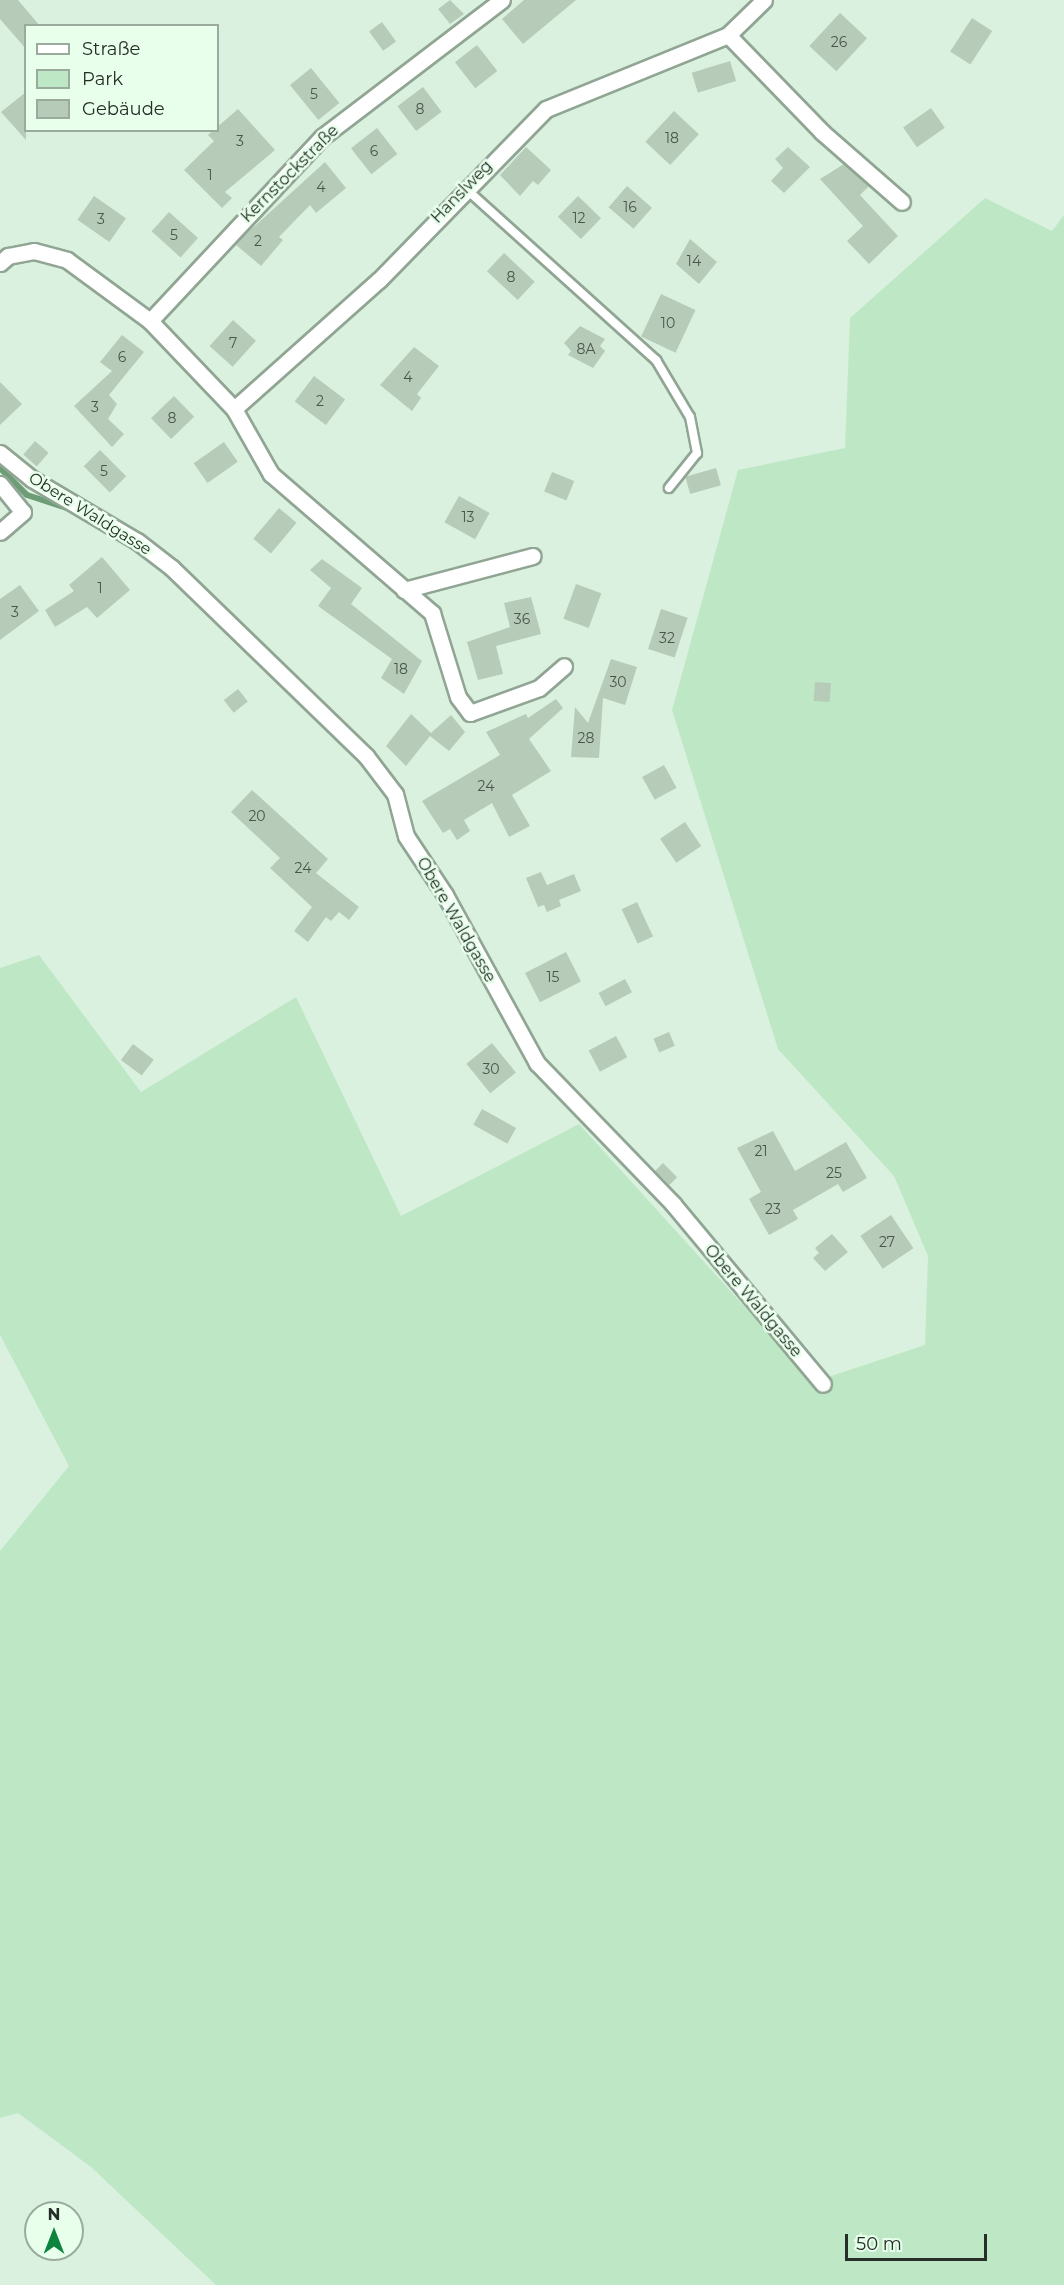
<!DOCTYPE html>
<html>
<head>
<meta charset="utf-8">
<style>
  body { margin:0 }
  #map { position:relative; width:1064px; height:2285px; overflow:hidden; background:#dbf1df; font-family:Montserrat,sans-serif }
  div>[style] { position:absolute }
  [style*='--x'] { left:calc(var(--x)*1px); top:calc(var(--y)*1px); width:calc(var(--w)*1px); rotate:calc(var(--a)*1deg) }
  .green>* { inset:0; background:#bee8c5 }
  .stream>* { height:6px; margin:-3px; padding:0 3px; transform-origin:3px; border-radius:3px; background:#6c9d76 }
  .building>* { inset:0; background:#b6ccb9; transform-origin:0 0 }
  .roads { filter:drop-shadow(2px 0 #90a593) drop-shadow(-2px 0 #90a593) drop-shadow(0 2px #90a593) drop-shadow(0 -2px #90a593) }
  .lane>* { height:8px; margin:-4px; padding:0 4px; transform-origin:4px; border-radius:4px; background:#fff }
  .street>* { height:15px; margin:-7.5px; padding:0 7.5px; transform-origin:7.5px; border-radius:7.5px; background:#fff }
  span { translate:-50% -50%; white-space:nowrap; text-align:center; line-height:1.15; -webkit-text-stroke:5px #e8ffec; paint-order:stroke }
  .number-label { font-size:14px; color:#4a564c }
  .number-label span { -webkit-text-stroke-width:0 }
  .street-label { font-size:16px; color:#262e27 }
  .legend { position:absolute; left:24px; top:24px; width:195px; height:108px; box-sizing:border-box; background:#e8ffec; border:2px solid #9aab9d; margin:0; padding:8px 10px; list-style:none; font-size:18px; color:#262e27 }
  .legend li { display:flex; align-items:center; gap:12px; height:30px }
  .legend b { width:30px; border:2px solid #9aab9d }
  .north { position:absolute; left:24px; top:2201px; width:60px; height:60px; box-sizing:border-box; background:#e8ffec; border:2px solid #9aab9d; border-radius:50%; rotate:0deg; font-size:16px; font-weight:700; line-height:24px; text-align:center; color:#262e27 }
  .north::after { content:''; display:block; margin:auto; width:21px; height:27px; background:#0c843d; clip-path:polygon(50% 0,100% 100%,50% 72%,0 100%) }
  .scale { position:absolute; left:845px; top:2234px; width:142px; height:27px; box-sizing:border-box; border:3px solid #262e27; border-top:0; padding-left:8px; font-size:18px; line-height:21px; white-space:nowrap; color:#262e27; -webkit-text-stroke:4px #e8ffec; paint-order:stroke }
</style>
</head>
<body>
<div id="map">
  <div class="green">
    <div style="clip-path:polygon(985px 198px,1052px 231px,1064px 215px,1064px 2285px,216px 2285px,91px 2167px,18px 2113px,0 2118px,0 1551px,69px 1466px,0 1335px,0 968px,39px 955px,141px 1092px,296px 997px,401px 1216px,579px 1124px,813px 1382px,925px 1345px,928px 1256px,894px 1176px,778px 1049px,672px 710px,738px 470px,845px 448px,850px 318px)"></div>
  </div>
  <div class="stream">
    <div style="--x:0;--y:468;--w:38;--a:45"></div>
    <div style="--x:27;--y:495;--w:45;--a:18"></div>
  </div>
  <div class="building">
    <div style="clip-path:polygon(0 0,18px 0,40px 26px,26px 26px,26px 49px,0 19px)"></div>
    <div style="clip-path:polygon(450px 0,464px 14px,450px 24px,438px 9px)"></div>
    <div style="clip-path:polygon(524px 0,576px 0,523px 44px,502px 19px)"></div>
    <div style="left:840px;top:13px;width:37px;height:45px;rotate:43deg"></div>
    <div style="left:972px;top:18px;width:24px;height:40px;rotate:33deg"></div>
    <div style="left:382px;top:22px;width:24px;height:16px;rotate:54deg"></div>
    <div style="left:477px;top:45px;width:33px;height:28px;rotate:52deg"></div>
    <div style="left:730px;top:61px;width:21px;height:40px;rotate:73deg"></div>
    <div style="left:311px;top:68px;width:45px;height:27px;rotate:51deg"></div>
    <div style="left:423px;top:87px;width:31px;height:32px;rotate:53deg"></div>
    <div style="clip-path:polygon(26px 92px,26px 140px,1px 112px)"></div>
    <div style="left:931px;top:108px;width:24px;height:34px;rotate:55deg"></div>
    <div style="clip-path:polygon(238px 109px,275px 150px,225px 192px,232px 198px,222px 208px,184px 170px,214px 141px,208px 135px)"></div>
    <div style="left:674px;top:111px;width:34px;height:42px;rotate:43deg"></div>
    <div style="left:377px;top:128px;width:33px;height:33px;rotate:52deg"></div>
    <div style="clip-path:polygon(526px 147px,551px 170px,538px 185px,533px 181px,520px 196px,500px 175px)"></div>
    <div style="clip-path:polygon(788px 147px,810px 167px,784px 193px,771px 181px,783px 168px,775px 159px)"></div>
    <div style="clip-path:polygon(325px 162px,346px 188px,316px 213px,310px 205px,279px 237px,283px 240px,261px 266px,235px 244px)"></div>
    <div style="clip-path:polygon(844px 164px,869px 186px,860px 195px,898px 236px,869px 264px,847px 241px,863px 226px,820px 179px)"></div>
    <div style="left:627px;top:186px;width:33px;height:28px;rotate:41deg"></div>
    <div style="left:94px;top:196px;width:39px;height:29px;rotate:35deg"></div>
    <div style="left:578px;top:196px;width:32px;height:29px;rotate:44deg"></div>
    <div style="left:169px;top:212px;width:39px;height:26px;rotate:42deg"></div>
    <div style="clip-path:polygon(690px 239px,717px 262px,699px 284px,676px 264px)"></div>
    <div style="left:504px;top:253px;width:42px;height:25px;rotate:43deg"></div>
    <div style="left:661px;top:294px;width:38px;height:47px;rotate:25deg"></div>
    <div style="left:233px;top:320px;width:31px;height:35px;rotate:42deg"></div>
    <div style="clip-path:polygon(580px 326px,605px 339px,600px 346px,605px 351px,593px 368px,568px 355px,571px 351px,564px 343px)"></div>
    <div style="clip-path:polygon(122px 335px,144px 352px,109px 395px,117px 404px,108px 419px,124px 434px,112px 447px,74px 406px,112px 371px,100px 362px)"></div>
    <div style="clip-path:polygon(414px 347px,439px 366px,417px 394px,421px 398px,412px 411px,380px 385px)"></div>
    <div style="left:314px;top:376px;width:39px;height:32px;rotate:37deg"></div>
    <div style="clip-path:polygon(0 382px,22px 404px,0 425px)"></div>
    <div style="left:174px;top:396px;width:29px;height:32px;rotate:46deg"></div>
    <div style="left:35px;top:441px;width:18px;height:18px;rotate:41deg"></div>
    <div style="left:224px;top:442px;width:24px;height:37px;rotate:55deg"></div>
    <div style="left:100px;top:450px;width:37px;height:23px;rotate:45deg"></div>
    <div style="left:716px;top:468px;width:18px;height:32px;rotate:74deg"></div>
    <div style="left:552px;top:472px;width:24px;height:21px;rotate:22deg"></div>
    <div style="left:459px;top:496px;width:35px;height:30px;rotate:29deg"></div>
    <div style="left:279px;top:508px;width:23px;height:40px;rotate:40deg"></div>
    <div style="clip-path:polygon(102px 557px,130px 590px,97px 618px,87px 607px,55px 627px,45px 610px,74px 591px,69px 585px)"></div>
    <div style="clip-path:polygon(322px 559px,362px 588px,351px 604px,422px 661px,404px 694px,381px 678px,392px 659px,318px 606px,331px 588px,310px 570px)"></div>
    <div style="left:576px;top:584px;width:27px;height:37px;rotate:20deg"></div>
    <div style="clip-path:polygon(20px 585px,39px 611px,0 640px,0 599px)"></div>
    <div style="clip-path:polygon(531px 597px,541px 634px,496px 646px,503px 674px,478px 680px,467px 642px,510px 627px,504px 603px)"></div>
    <div style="left:661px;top:609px;width:28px;height:42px;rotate:18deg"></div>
    <div style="clip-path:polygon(611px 659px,637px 667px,625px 705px,603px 698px,599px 758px,571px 757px,575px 707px,588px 723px)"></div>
    <div style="left:815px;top:682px;width:16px;height:19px;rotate:4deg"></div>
    <div style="left:238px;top:689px;width:16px;height:18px;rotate:52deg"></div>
    <div style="clip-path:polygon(556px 699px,563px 708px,529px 739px,551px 771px,512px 795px,530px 826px,509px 837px,492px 803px,464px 820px,470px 831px,457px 840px,450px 829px,443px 833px,422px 801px,500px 755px,486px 732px,526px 714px,528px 718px)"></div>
    <div style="clip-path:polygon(411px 714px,431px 733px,451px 715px,465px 732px,449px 751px,430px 736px,406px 766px,386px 746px)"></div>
    <div style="left:664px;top:765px;width:26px;height:25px;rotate:61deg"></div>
    <div style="clip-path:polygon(252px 790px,328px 859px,316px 873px,359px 907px,349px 920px,339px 912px,331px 921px,326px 917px,308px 942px,294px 931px,312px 907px,270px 868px,280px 858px,231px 812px)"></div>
    <div style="left:685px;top:822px;width:29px;height:30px;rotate:56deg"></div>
    <div style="clip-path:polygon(541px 872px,547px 885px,574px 874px,581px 891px,559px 900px,561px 906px,547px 912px,544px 905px,538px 907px,526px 878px)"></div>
    <div style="left:637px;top:902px;width:38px;height:17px;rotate:65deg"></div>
    <div style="left:566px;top:952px;width:33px;height:46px;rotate:63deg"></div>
    <div style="left:625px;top:979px;width:15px;height:30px;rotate:62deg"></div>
    <div style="left:669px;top:1032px;width:15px;height:17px;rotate:67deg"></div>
    <div style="left:616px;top:1036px;width:24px;height:31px;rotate:62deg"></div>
    <div style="left:492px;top:1043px;width:38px;height:33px;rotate:51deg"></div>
    <div style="left:133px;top:1044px;width:26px;height:20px;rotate:37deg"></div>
    <div style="left:482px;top:1109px;width:39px;height:18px;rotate:29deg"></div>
    <div style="clip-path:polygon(773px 1131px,795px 1171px,846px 1142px,867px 1178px,843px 1192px,838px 1184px,793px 1210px,798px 1219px,769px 1235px,749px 1199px,761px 1192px,737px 1148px)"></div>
    <div style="left:663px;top:1163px;width:20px;height:11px;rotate:45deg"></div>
    <div style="left:891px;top:1215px;width:40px;height:37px;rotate:56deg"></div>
    <div style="clip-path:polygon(832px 1234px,848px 1252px,825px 1271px,813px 1258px,819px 1253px,815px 1248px)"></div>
  </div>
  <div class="roads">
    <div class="lane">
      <div style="--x:466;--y:189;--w:256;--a:42"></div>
      <div style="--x:656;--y:360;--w:66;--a:59.2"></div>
      <div style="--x:690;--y:417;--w:37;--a:79"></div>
      <div style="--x:697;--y:453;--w:45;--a:128.7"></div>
    </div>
    <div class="street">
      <div style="--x:728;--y:35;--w:135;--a:45.9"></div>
      <div style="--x:822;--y:132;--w:106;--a:41.2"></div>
      <div style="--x:0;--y:263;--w:11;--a:-41"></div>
      <div style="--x:8;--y:256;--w:26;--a:-11"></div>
      <div style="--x:34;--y:251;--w:34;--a:15"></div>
      <div style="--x:67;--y:260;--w:103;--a:36.3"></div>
      <div style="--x:150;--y:321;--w:122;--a:46.3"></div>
      <div style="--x:234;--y:409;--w:75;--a:60.4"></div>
      <div style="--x:271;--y:474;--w:213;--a:40.8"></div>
      <div style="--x:432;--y:613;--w:88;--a:72.8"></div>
      <div style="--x:458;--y:697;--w:20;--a:53"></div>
      <div style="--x:470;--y:713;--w:73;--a:-19.9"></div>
      <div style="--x:539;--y:688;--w:33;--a:-41"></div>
      <div style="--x:150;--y:321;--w:252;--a:-46.9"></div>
      <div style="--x:322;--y:137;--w:226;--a:-37.3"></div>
      <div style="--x:234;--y:409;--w:194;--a:-41.7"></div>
      <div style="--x:379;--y:280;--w:239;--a:-45.7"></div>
      <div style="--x:546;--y:109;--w:196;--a:-22.1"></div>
      <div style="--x:728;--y:35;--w:50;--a:-44.2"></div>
      <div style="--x:0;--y:453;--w:41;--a:39.1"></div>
      <div style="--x:32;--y:479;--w:122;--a:30.6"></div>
      <div style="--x:137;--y:541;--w:44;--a:37.6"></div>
      <div style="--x:172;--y:568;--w:270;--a:44.1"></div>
      <div style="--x:366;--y:756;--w:48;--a:52.7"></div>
      <div style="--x:395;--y:794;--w:43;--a:75.3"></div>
      <div style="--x:406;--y:836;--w:71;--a:56.5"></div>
      <div style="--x:445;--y:895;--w:192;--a:61.3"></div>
      <div style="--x:537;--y:1063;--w:196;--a:46"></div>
      <div style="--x:673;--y:1204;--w:234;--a:50.2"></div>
      <div style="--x:0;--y:484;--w:36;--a:51"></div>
      <div style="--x:23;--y:512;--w:30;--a:139"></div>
      <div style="--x:404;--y:590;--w:133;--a:-14.8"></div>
    </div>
  </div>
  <div class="number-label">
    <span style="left:839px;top:42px">26</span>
    <span style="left:314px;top:94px">5</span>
    <span style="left:420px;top:109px">8</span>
    <span style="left:672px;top:138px">18</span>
    <span style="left:240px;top:141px">3</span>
    <span style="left:374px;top:151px">6</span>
    <span style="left:210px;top:175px">1</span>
    <span style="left:321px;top:187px">4</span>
    <span style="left:630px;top:207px">16</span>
    <span style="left:579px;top:218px">12</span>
    <span style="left:101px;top:219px">3</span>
    <span style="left:174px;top:235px">5</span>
    <span style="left:258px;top:241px">2</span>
    <span style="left:694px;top:261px">14</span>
    <span style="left:511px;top:277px">8</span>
    <span style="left:668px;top:323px">10</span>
    <span style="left:233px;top:343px">7</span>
    <span style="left:586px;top:349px">8A</span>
    <span style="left:122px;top:357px">6</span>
    <span style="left:408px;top:377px">4</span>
    <span style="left:320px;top:401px">2</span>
    <span style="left:95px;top:407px">3</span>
    <span style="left:172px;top:418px">8</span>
    <span style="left:104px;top:471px">5</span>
    <span style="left:468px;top:517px">13</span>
    <span style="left:100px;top:588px">1</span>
    <span style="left:15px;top:612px">3</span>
    <span style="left:522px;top:619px">36</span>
    <span style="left:667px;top:638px">32</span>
    <span style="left:401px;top:669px">18</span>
    <span style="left:618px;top:682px">30</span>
    <span style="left:586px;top:738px">28</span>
    <span style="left:486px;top:786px">24</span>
    <span style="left:257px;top:816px">20</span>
    <span style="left:303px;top:868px">24</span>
    <span style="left:553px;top:977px">15</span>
    <span style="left:491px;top:1069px">30</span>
    <span style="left:761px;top:1151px">21</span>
    <span style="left:834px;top:1173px">25</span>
    <span style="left:773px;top:1209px">23</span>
    <span style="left:887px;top:1242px">27</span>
  </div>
  <div class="street-label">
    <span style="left:290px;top:174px;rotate:-45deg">Kernstockstraße</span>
    <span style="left:462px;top:192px;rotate:-46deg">Hanslweg</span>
    <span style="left:90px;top:514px;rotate:32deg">Obere Waldgasse</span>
    <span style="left:456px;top:920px;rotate:60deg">Obere Waldgasse</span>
    <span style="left:753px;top:1301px;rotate:50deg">Obere Waldgasse</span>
  </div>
  <ul class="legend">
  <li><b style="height:8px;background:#fff"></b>Straße</li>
  <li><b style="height:16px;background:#bee8c5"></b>Park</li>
  <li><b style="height:16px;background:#b6ccb9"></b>Gebäude</li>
  </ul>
  <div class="north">N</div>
  <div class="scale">50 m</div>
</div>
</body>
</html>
